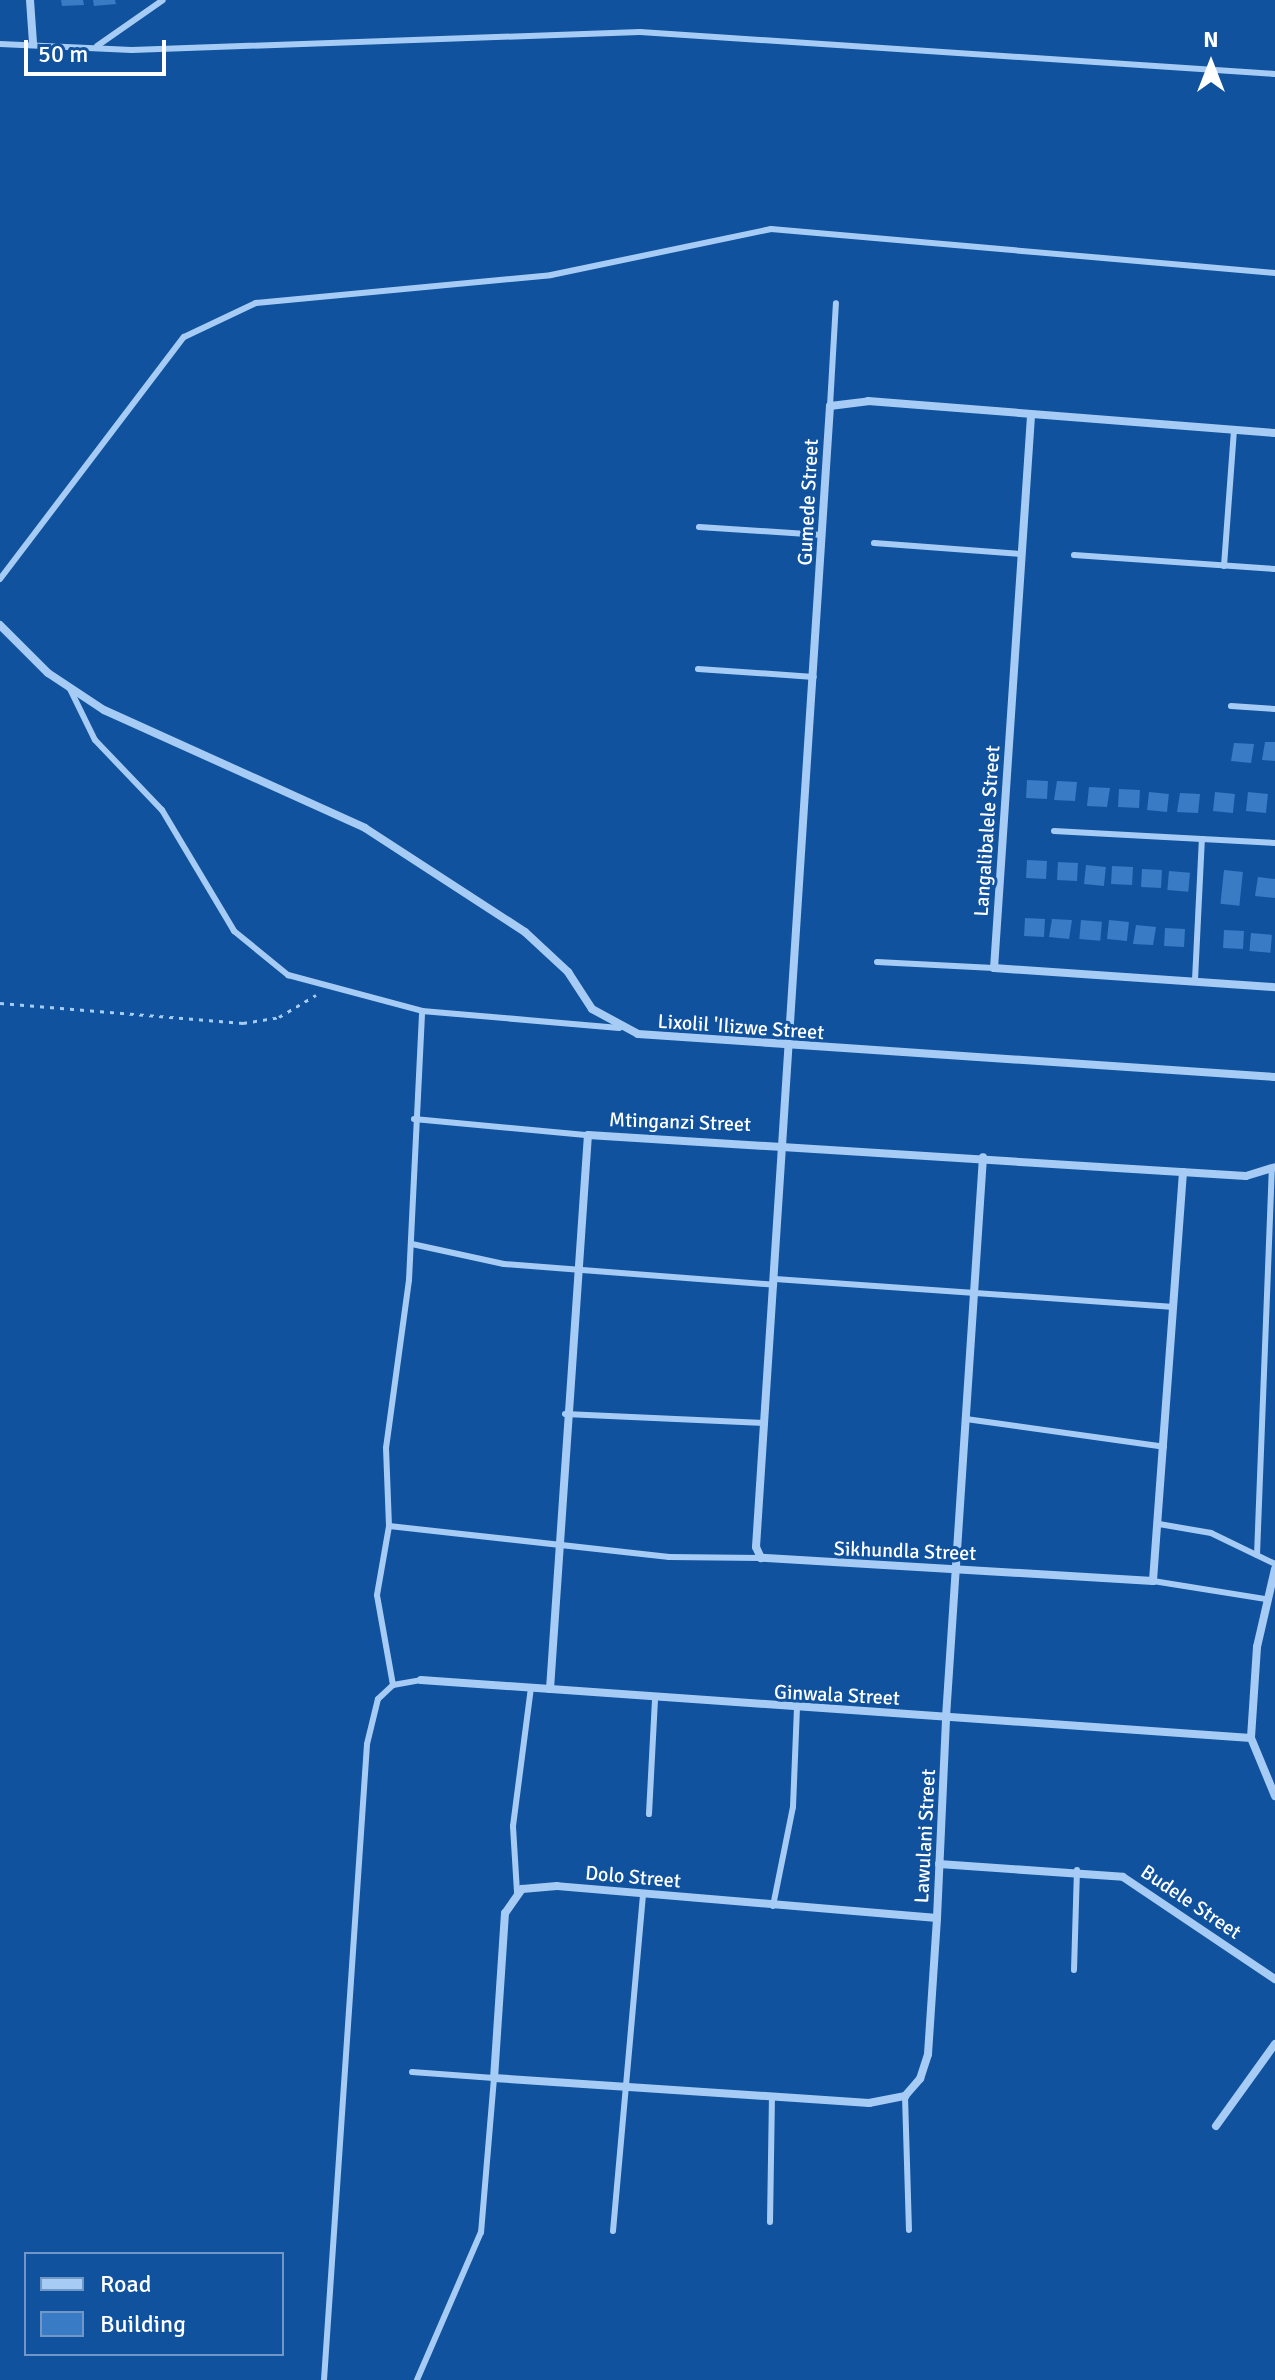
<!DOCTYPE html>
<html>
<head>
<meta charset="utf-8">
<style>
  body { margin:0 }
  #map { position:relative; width:1275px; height:2380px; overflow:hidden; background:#10529e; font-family:Signika,sans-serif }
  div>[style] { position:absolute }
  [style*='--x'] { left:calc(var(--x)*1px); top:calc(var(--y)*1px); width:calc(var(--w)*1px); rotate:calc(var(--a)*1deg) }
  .building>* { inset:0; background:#397cc5; transform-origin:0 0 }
  .path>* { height:3px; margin-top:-1.5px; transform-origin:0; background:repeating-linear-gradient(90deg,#a6ccf5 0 4px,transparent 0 10px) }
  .lane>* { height:6px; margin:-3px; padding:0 3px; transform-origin:3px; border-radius:3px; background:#a6ccf5 }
  .street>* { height:8px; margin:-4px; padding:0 4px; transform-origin:4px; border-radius:4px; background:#a6ccf5 }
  span { translate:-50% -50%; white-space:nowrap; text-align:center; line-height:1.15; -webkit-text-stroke:6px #10529e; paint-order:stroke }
  .street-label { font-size:20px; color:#fff }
  .legend { position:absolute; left:24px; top:2252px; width:260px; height:104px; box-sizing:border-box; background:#10529e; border:2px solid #7097c5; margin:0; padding:10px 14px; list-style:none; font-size:24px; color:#fff }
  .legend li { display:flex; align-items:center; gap:16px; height:40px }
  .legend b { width:40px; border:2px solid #7097c5 }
  .north { position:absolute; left:1171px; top:24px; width:80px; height:80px; -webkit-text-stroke:6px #10529e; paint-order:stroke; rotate:0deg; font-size:22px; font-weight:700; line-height:32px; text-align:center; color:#fff }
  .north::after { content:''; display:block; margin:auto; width:28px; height:36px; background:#fff; clip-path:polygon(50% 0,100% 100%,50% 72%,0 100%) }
  .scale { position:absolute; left:24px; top:40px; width:142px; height:36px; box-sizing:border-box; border:4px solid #fff; border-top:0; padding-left:10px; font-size:24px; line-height:28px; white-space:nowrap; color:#fff; -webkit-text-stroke:6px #10529e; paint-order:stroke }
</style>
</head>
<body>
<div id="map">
  <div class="building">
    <div style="clip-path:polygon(61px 0,83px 0,84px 5px,62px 6px)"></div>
    <div style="clip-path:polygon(93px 0,115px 0,116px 4px,94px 6px)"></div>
    <div style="clip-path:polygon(1265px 742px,1275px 742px,1275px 761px,1262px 760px)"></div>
    <div style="clip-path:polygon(1234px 743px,1254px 744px,1251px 763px,1231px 761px)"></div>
    <div style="left:1027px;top:780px;width:21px;height:18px;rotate:3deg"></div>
    <div style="clip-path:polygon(1057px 781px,1077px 782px,1075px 801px,1054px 800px)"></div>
    <div style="clip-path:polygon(1089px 787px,1110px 788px,1107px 807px,1087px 806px)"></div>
    <div style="left:1119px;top:789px;width:21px;height:18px;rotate:3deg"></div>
    <div style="left:1149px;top:792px;width:20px;height:18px;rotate:6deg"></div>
    <div style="left:1215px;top:792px;width:20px;height:19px;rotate:6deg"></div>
    <div style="left:1248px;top:792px;width:20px;height:19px;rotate:6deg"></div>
    <div style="clip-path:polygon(1180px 793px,1200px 794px,1198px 813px,1177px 812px)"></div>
    <div style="left:1027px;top:860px;width:20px;height:18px;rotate:3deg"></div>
    <div style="left:1058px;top:862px;width:20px;height:18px;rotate:3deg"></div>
    <div style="left:1086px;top:865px;width:20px;height:19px;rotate:6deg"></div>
    <div style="left:1112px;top:866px;width:21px;height:18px;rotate:3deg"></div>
    <div style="left:1142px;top:869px;width:20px;height:18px;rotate:3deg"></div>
    <div style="left:1224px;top:870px;width:19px;height:34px;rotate:6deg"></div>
    <div style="left:1169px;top:871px;width:21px;height:19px;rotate:5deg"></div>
    <div style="clip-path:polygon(1258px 877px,1275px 879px,1275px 898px,1255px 896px)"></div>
    <div style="left:1025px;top:918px;width:20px;height:18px;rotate:3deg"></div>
    <div style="clip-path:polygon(1052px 919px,1072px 920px,1069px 939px,1049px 937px)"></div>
    <div style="left:1081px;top:920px;width:21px;height:19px;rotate:5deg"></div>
    <div style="left:1109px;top:920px;width:20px;height:19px;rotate:6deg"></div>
    <div style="clip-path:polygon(1136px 925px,1156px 927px,1153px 945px,1133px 944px)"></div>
    <div style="left:1165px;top:928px;width:20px;height:18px;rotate:3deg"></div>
    <div style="left:1224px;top:930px;width:20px;height:18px;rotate:3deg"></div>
    <div style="left:1251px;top:933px;width:21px;height:18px;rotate:5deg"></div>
  </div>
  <div class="path">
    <div style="--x:0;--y:1003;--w:244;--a:4.7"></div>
    <div style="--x:243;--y:1023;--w:36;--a:-9"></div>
    <div style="--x:279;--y:1017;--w:43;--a:-30.7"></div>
  </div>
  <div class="lane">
    <div style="--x:0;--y:44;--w:132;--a:2.6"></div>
    <div style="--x:132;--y:50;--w:508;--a:-2.03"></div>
    <div style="--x:640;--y:32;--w:636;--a:3.78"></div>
    <div style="--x:97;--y:46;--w:80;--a:-34.9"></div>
    <div style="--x:830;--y:406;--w:103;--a:-86.7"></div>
    <div style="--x:699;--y:527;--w:123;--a:3.7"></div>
    <div style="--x:874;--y:543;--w:147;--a:4.3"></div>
    <div style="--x:1074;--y:555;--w:201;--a:4"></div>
    <div style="--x:1224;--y:566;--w:135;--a:-85.8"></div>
    <div style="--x:0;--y:579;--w:304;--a:-52.8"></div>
    <div style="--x:184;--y:337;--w:80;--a:-25.3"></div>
    <div style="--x:256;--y:303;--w:296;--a:-5.4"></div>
    <div style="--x:551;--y:275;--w:225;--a:-11.8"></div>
    <div style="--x:771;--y:229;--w:506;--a:4.99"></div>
    <div style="--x:698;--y:669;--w:116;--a:3.9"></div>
    <div style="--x:69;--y:687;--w:59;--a:63.9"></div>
    <div style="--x:95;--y:740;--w:97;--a:46.3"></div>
    <div style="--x:162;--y:810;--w:141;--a:59.2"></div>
    <div style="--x:234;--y:931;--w:70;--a:39.2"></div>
    <div style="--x:288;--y:975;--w:139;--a:15"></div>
    <div style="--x:422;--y:1011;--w:198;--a:4.9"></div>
    <div style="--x:1231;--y:706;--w:44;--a:3.9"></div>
    <div style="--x:1054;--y:831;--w:148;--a:3.1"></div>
    <div style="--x:877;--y:962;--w:117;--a:2.9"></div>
    <div style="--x:1195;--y:980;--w:141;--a:-87.2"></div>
    <div style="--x:1202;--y:839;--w:73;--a:3.1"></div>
    <div style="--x:414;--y:1119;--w:175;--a:5.3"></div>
    <div style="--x:412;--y:1244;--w:94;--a:12.3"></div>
    <div style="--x:504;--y:1264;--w:271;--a:4.4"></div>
    <div style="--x:775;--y:1279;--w:400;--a:4"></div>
    <div style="--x:565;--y:1414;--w:200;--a:2.6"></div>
    <div style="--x:966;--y:1419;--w:200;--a:8"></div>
    <div style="--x:1159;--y:1524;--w:53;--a:9.8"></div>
    <div style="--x:1211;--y:1533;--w:71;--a:25.8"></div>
    <div style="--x:389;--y:1526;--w:282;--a:6.3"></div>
    <div style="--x:669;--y:1557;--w:92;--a:0.6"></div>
    <div style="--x:1257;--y:1555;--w:385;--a:-87.8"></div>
    <div style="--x:1153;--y:1581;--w:113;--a:9.1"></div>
    <div style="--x:393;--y:1685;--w:91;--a:-100.1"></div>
    <div style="--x:377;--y:1595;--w:70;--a:-80.1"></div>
    <div style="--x:389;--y:1526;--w:78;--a:-92.2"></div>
    <div style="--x:386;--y:1448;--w:170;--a:-82.2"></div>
    <div style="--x:409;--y:1280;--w:269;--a:-87.2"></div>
    <div style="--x:649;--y:1814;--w:114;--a:-87"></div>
    <div style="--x:517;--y:1892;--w:66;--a:-93.5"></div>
    <div style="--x:513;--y:1826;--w:140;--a:-82.6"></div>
    <div style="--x:773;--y:1906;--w:101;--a:-78.6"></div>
    <div style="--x:793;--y:1807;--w:98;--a:-87.7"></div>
    <div style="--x:1074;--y:1970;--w:100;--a:-88.3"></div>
    <div style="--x:412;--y:2072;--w:82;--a:4.2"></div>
    <div style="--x:494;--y:2078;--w:155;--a:94.8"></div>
    <div style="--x:481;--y:2232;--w:161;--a:113.4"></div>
    <div style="--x:905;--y:2096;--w:134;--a:88.3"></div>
    <div style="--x:770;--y:2222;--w:126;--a:-89.1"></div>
    <div style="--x:613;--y:2231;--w:338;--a:-84.9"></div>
    <div style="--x:324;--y:2380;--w:637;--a:-86.13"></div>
    <div style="--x:367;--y:1744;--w:46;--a:-76.3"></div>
    <div style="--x:378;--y:1699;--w:21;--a:-43"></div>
    <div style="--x:393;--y:1685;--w:28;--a:-10"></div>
  </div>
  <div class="street">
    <div style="--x:30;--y:0;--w:43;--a:86"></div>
    <div style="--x:1031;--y:416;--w:553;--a:93.83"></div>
    <div style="--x:994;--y:968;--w:282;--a:3.9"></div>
    <div style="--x:0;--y:625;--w:68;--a:45"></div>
    <div style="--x:48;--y:673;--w:67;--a:33.5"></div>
    <div style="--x:104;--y:710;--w:286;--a:24.3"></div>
    <div style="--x:365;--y:828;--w:191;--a:33"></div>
    <div style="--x:525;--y:932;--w:59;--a:42.9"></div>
    <div style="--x:568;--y:972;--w:44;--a:57"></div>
    <div style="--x:592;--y:1009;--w:52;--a:28.5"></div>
    <div style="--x:638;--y:1034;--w:638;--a:3.86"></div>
    <div style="--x:1183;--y:1172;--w:410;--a:94.2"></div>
    <div style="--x:1153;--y:1581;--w:393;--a:-176.6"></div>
    <div style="--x:761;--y:1558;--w:12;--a:-114"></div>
    <div style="--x:756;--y:1547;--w:1143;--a:-86.29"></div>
    <div style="--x:830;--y:406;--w:38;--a:-7"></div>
    <div style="--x:868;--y:401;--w:408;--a:4.5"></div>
    <div style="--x:1275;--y:1569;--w:80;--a:103"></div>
    <div style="--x:1257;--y:1647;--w:91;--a:93.8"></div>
    <div style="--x:1251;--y:1738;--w:63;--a:67.5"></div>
    <div style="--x:421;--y:1680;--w:832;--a:4"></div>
    <div style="--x:550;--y:1689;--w:555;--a:-86.08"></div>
    <div style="--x:588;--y:1135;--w:659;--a:3.57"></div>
    <div style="--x:1246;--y:1176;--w:30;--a:-17"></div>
    <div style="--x:939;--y:1864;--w:184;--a:4"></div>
    <div style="--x:1123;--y:1877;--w:183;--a:33.9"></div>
    <div style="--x:937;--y:1918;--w:381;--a:-175.2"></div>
    <div style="--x:557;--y:1886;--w:35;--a:175"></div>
    <div style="--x:522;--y:1889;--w:29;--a:125"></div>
    <div style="--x:505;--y:1913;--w:165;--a:93.8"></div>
    <div style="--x:494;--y:2078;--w:376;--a:3.8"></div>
    <div style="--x:869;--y:2103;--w:37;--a:-11"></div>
    <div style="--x:905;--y:2096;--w:23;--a:-49"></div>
    <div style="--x:920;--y:2079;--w:26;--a:-72"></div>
    <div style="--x:928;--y:2054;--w:136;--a:-86.2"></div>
    <div style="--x:937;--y:1918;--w:201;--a:-87.4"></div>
    <div style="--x:946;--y:1717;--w:561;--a:-86.22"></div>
    <div style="--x:1216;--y:2126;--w:101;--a:-54.3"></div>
  </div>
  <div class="street-label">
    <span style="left:808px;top:502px;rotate:-87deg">Gumede Street</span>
    <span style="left:987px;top:831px;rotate:-86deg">Langalibalele Street</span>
    <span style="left:741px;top:1027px;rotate:4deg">Lixolil 'Ilizwe Street</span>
    <span style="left:680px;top:1122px;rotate:2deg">Mtinganzi Street</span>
    <span style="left:905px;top:1551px;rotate:2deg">Sikhundla Street</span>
    <span style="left:837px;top:1695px;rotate:3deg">Ginwala Street</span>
    <span style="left:925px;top:1836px;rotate:-87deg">Lawulani Street</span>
    <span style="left:633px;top:1877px;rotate:5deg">Dolo Street</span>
    <span style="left:1191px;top:1902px;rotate:34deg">Budele Street</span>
  </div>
  <ul class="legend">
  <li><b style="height:10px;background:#a6ccf5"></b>Road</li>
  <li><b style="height:22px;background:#397cc5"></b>Building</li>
  </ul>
  <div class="north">N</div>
  <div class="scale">50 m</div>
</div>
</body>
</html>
